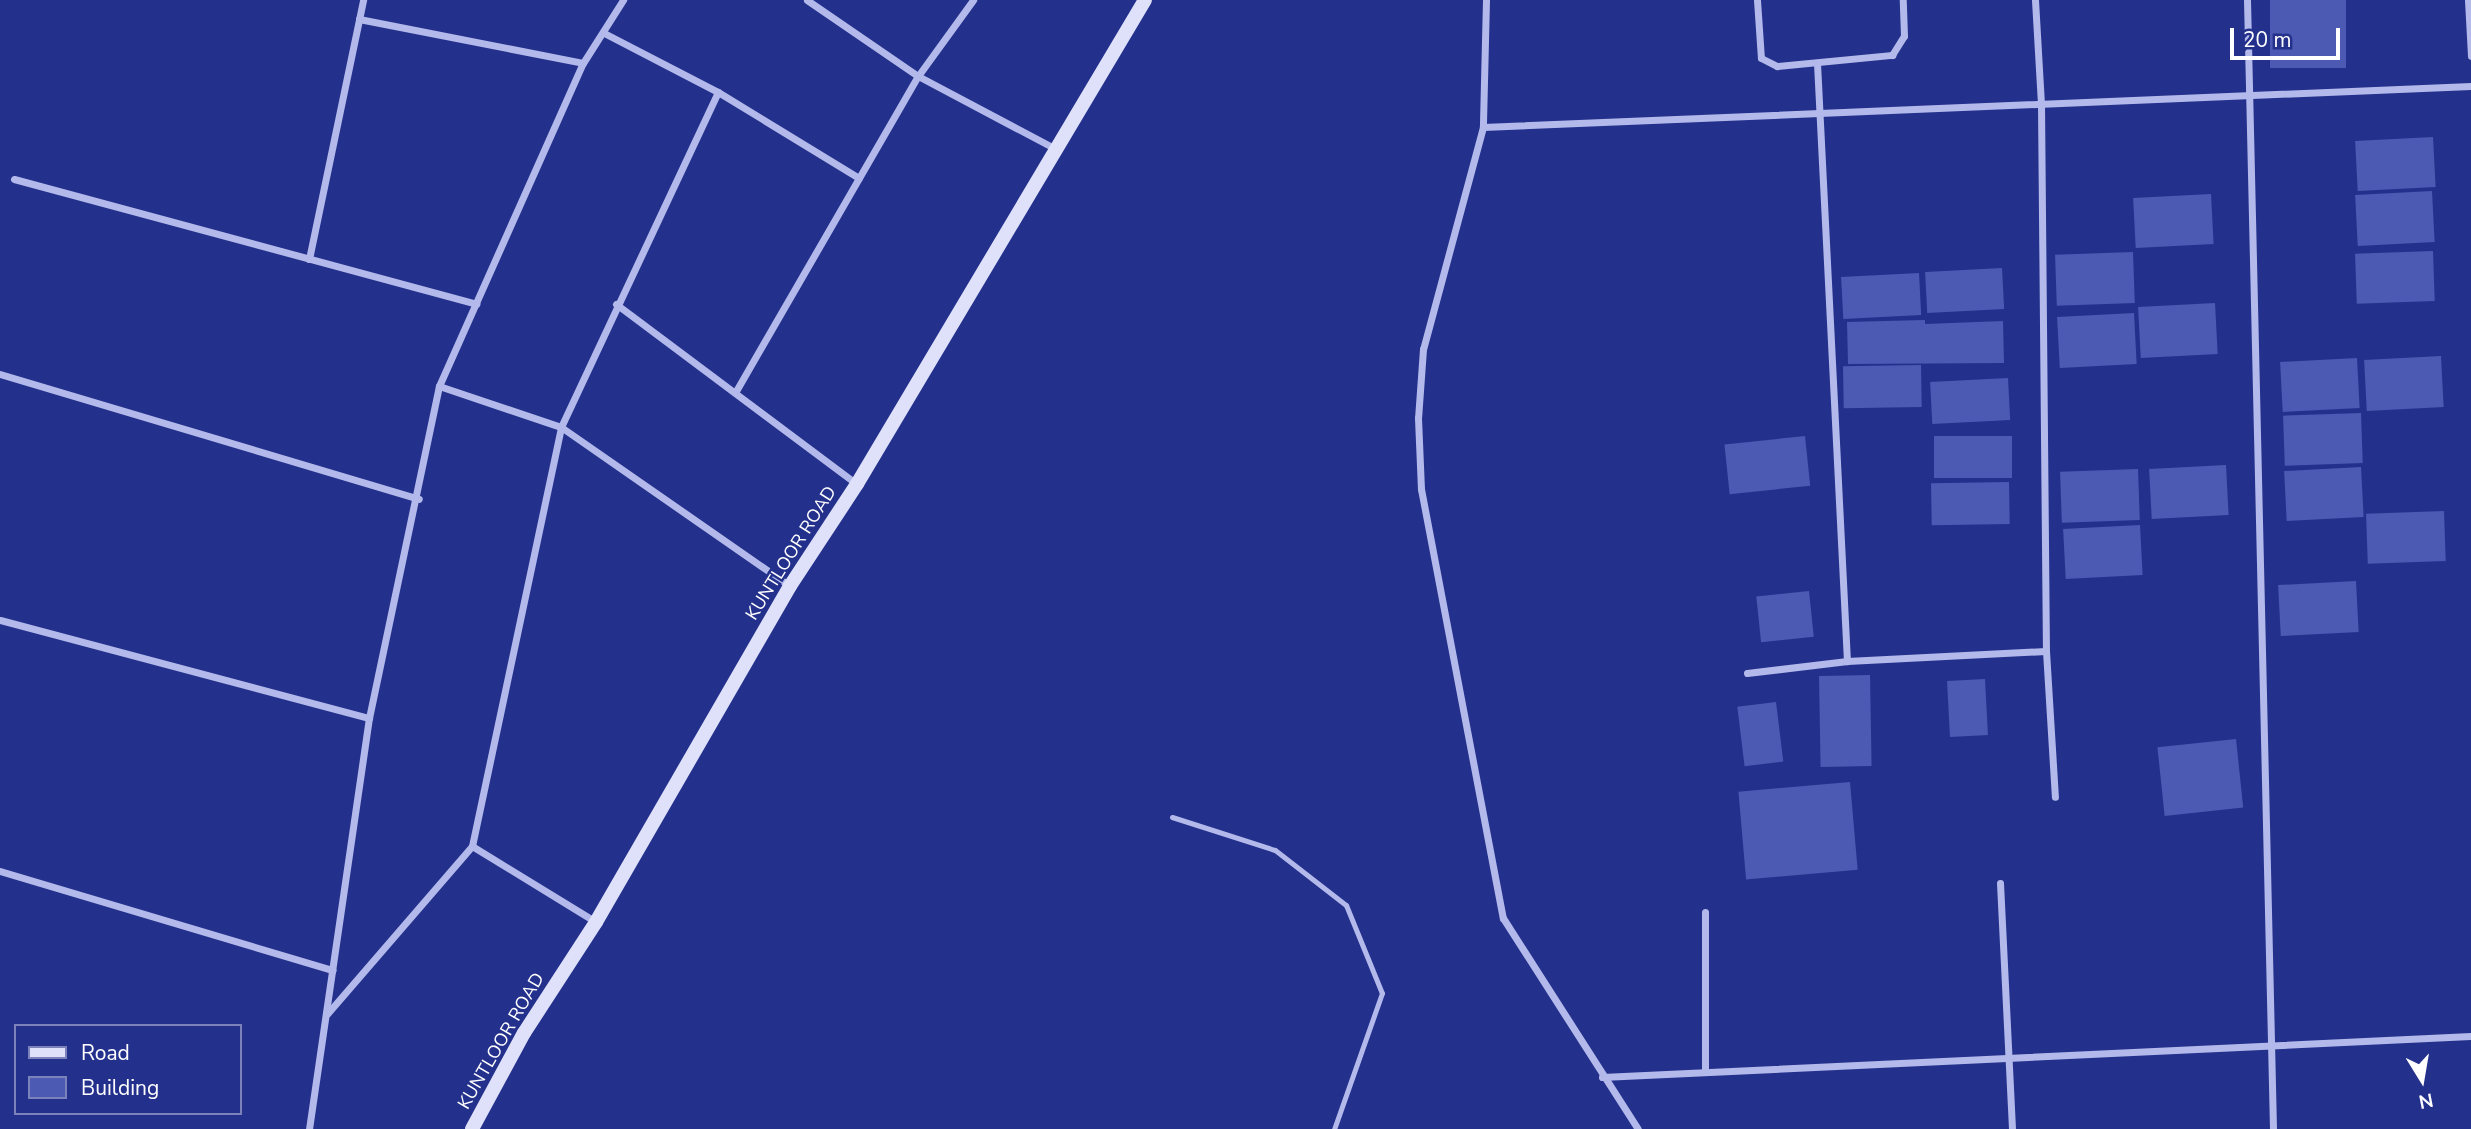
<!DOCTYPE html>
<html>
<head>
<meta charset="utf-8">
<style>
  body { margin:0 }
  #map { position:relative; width:2471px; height:1129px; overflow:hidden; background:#24318c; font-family:"Nunito Sans",sans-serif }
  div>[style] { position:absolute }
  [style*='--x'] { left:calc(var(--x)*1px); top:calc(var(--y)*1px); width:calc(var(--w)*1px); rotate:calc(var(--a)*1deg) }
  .building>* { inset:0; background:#4c5ab3; transform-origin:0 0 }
  .lane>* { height:5px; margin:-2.5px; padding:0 2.5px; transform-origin:2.5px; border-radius:2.5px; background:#b3baeb }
  .street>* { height:7px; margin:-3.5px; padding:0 3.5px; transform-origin:3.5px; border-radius:3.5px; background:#b3baeb }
  .secondary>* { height:14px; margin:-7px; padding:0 7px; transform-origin:7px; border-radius:7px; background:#dee1f9 }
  span { translate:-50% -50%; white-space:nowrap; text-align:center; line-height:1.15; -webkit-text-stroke:5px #24318c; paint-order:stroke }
  .street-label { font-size:18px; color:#fff }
  .legend { position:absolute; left:14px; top:1024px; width:228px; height:91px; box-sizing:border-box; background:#24318c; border:2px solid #7c83ba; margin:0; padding:9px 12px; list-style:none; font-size:21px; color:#fff }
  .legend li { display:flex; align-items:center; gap:14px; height:35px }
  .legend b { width:35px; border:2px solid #7c83ba }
  .north { position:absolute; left:2387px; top:1045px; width:70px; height:70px; -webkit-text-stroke:5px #24318c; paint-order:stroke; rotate:169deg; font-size:19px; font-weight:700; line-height:28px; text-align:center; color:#fff }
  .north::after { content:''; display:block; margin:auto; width:24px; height:32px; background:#fff; clip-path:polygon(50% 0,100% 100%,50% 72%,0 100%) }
  .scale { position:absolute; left:2230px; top:28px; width:110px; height:32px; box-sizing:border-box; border:4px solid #fff; border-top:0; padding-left:9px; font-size:21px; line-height:24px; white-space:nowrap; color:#fff; -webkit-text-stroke:5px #24318c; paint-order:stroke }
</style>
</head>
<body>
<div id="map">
  <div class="building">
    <div style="left:2270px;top:0;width:76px;height:68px"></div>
    <div style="left:2433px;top:137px;width:50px;height:78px;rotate:87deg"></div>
    <div style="left:2432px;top:191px;width:51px;height:77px;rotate:87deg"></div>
    <div style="left:2211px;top:194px;width:50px;height:78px;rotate:87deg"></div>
    <div style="left:2433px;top:251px;width:50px;height:78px;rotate:88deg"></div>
    <div style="left:2133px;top:252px;width:51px;height:78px;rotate:88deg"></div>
    <div style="left:2002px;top:268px;width:41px;height:77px;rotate:87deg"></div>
    <div style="left:1919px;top:273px;width:42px;height:78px;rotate:87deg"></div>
    <div style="left:2215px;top:303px;width:51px;height:77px;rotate:87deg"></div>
    <div style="left:2134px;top:313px;width:51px;height:77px;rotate:87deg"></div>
    <div style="clip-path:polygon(1925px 320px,1925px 324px,2003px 321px,2004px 363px,1848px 364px,1847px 322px)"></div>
    <div style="left:2441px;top:356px;width:51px;height:77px;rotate:87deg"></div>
    <div style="left:2357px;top:358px;width:50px;height:77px;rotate:87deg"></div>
    <div style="left:1921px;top:365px;width:42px;height:78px;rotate:89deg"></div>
    <div style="left:2008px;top:378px;width:42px;height:78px;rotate:87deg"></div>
    <div style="left:2361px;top:413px;width:50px;height:78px;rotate:88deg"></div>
    <div style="left:1805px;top:436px;width:50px;height:81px;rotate:84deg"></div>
    <div style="left:2012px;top:436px;width:42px;height:78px;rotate:90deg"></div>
    <div style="left:2226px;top:465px;width:50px;height:77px;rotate:87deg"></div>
    <div style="left:2361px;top:467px;width:50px;height:77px;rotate:87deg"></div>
    <div style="left:2138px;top:469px;width:51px;height:78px;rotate:88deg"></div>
    <div style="left:2009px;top:482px;width:42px;height:78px;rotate:89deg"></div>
    <div style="left:2444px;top:511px;width:50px;height:78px;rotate:88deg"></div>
    <div style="left:2140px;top:525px;width:50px;height:77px;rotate:87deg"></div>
    <div style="left:2356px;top:581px;width:51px;height:78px;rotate:87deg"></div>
    <div style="left:1809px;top:591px;width:46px;height:53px;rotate:84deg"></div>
    <div style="left:1870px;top:675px;width:91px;height:51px;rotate:89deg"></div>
    <div style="left:1985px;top:679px;width:56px;height:38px;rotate:87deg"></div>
    <div style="left:1776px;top:702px;width:60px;height:39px;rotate:83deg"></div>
    <div style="left:2236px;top:739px;width:69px;height:79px;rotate:84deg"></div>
    <div style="left:1850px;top:782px;width:88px;height:112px;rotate:85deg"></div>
  </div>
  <div class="lane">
    <div style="--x:1172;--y:817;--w:108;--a:17.8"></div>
    <div style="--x:1275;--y:850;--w:90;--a:37.8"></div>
    <div style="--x:1346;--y:905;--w:95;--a:67.8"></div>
    <div style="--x:1382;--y:993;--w:144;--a:109.4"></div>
  </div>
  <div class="street">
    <div style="--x:807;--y:0;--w:135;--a:34.4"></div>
    <div style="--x:918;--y:76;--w:156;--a:27.9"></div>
    <div style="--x:1486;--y:0;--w:127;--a:91.4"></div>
    <div style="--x:1483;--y:127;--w:230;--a:105.1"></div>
    <div style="--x:1423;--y:349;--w:69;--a:94.1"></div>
    <div style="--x:1418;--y:418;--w:71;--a:87.6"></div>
    <div style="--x:1421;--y:489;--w:437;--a:79.2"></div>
    <div style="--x:1503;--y:918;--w:250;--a:57.4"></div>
    <div style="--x:1757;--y:0;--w:58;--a:86.1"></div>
    <div style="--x:1761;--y:58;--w:18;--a:27"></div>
    <div style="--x:1777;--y:66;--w:116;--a:-5.5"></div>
    <div style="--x:1892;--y:55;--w:22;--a:-58"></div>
    <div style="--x:1904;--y:36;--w:36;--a:-92"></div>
    <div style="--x:2035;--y:0;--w:104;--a:86.7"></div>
    <div style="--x:2041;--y:104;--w:547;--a:89.48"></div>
    <div style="--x:2046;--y:651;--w:146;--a:86.5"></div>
    <div style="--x:2247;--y:0;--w:1129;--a:88.68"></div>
    <div style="--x:2468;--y:0;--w:56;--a:86.9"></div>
    <div style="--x:359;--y:19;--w:228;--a:11.1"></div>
    <div style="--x:604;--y:33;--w:128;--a:27.4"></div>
    <div style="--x:718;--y:92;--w:165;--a:31.4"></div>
    <div style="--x:1817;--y:63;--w:599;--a:87.13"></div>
    <div style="--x:1483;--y:127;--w:989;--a:-2.38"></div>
    <div style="--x:14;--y:179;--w:479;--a:15.1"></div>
    <div style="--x:309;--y:259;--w:265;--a:-78.2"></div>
    <div style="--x:616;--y:304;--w:301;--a:36.8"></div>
    <div style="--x:0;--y:374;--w:437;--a:16.6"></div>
    <div style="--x:439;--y:386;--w:129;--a:18.6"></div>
    <div style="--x:561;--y:427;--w:279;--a:34.8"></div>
    <div style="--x:736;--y:391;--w:364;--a:-60"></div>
    <div style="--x:918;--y:76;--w:94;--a:-54.1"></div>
    <div style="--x:0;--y:620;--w:382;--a:14.9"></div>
    <div style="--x:1747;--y:673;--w:101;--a:-6.8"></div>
    <div style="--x:1847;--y:661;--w:199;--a:-2.9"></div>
    <div style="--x:0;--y:871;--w:347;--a:16.6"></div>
    <div style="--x:2000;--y:883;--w:246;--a:87.2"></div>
    <div style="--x:596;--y:922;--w:145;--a:-148.5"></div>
    <div style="--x:472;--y:846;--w:428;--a:-78"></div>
    <div style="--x:561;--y:427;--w:370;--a:-64.9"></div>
    <div style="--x:327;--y:1014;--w:222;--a:-49.2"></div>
    <div style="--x:1705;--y:1072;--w:160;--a:-90"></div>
    <div style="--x:1602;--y:1077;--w:870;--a:-2.7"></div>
    <div style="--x:309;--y:1129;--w:415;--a:-81.7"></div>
    <div style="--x:369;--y:718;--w:339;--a:-78.1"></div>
    <div style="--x:439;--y:386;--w:354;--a:-66"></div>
    <div style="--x:583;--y:63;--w:75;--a:-57.6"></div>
  </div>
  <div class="secondary">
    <div style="--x:472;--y:1129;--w:109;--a:-61.6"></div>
    <div style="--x:524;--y:1033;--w:132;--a:-57"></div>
    <div style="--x:596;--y:922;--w:388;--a:-60"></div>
    <div style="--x:790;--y:586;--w:122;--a:-56.7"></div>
    <div style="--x:857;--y:484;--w:563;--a:-59.25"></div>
  </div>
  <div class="street-label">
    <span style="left:791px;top:553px;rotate:-58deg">KUNTLOOR ROAD</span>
    <span style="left:501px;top:1041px;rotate:-60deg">KUNTLOOR ROAD</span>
  </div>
  <ul class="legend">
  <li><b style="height:9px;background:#dee1f9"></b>Road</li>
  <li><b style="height:19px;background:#4c5ab3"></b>Building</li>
  </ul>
  <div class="north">N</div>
  <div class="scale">20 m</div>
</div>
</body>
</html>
